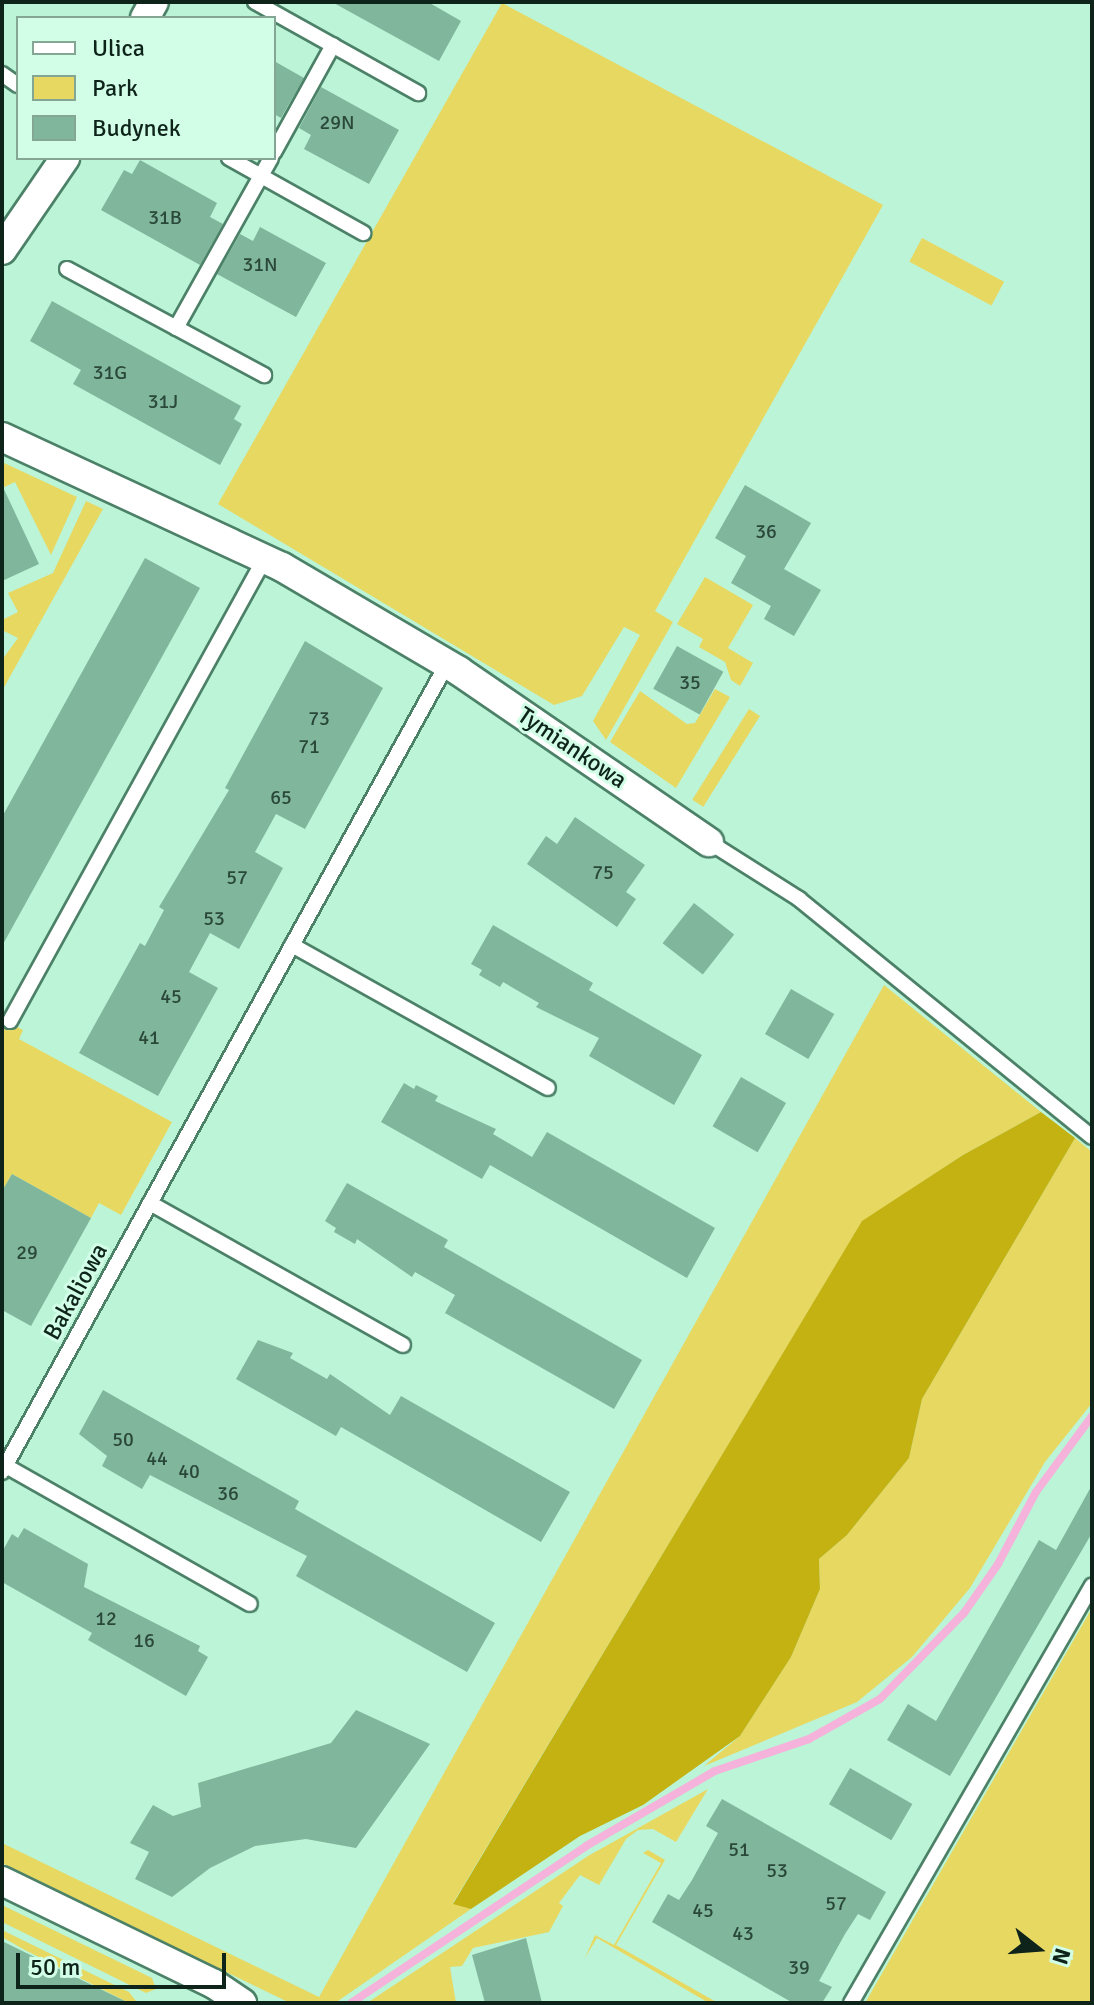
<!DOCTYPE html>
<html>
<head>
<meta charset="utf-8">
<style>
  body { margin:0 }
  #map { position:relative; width:1094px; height:2005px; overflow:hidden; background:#bcf4d7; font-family:Signika,sans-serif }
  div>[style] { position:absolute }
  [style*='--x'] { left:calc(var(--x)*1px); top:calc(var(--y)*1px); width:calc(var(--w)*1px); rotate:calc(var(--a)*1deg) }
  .green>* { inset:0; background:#e7d862; transform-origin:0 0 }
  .forest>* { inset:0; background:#c4b213 }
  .stream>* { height:8px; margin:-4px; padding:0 4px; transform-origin:4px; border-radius:4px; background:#f5b2da }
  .building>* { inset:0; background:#80b69b; transform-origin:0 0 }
  .roads { filter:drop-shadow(2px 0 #4c8168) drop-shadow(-2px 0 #4c8168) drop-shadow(0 2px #4c8168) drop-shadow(0 -2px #4c8168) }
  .lane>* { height:14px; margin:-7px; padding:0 7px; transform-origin:7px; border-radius:7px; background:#fff }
  .street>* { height:28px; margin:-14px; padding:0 14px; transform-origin:14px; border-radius:14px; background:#fff }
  span { translate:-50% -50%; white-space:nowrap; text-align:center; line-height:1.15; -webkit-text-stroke:6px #d2fee7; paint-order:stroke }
  .number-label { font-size:20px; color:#2a483a }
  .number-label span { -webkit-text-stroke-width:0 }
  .street-label { font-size:24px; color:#0e241a }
  .frame { position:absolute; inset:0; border:4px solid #0e241a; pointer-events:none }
  .legend { position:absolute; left:16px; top:16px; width:260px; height:144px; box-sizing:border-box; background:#d2fee7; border:2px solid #84a795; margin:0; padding:10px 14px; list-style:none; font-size:24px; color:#0e241a }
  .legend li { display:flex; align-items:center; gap:16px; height:40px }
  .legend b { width:40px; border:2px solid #84a795 }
  .north { position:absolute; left:998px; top:1909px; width:80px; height:80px; -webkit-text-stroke:6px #d2fee7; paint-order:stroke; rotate:107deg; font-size:22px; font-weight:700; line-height:32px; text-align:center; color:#0e241a }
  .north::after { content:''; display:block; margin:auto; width:28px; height:36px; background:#0e241a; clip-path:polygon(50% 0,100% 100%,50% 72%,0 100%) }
  .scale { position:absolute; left:16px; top:1953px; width:210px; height:36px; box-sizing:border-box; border:4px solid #0e241a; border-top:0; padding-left:10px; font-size:24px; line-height:28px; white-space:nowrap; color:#0e241a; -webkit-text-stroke:6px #d2fee7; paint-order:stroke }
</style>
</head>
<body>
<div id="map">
  <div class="green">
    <div style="clip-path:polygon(502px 3px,883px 205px,655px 611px,673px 622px,606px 740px,593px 721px,640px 635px,624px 627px,582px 696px,554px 705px,218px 504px)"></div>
    <div style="left:922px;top:238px;width:93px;height:27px;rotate:28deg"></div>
    <div style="clip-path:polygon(2px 462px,77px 497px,51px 555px,15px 482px,2px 488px)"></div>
    <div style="clip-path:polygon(86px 501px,103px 509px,2px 691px,2px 660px,18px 638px,2px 630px,2px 620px,18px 612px,8px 593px,53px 573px)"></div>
    <div style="clip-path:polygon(705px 577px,753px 605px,728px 648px,753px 663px,740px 686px,731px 680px,725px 662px,699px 647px,703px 639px,677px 624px)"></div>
    <div style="clip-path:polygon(715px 689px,730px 697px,676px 788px,610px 742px,640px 691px,687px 724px,695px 723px)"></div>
    <div style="left:749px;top:709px;width:13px;height:107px;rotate:32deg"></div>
    <div style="clip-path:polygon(884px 985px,1041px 1112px,963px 1155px,862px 1222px,453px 1903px,471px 1909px,335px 2003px,290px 2003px,2px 1863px,2px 1843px,319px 1997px)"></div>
    <div style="clip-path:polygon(2px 1019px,23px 1030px,19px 1039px,172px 1122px,121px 1215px,99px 1203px,91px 1218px,12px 1174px,2px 1191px)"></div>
    <div style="clip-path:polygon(1075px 1138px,1092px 1152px,1092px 1403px,1045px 1462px,970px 1588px,912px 1657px,857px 1702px,704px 1766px,740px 1736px,791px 1657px,820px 1589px,819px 1559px,847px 1535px,909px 1458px,922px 1399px)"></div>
    <div style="clip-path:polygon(1092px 1608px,1092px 2003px,865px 2003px)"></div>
    <div style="clip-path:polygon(708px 1789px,676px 1842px,653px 1829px,638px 1830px,626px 1839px,599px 1885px,580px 1875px,559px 1903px,563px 1906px,549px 1932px,473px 1948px,462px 1966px,450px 1967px,456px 2003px,367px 2003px,588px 1856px)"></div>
    <div style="clip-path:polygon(648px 1850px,665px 1860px,616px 1945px,718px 2003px,709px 2003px,597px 1938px,585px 1958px,595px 1935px,614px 1945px,661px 1863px,643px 1853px)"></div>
    <div style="clip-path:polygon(2px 1905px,152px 1978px,156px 1989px,146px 1993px,2px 1922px)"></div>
    <div style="clip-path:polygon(2px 1930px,129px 1992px,136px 2001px,129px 2003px,23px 1949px,2px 1937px)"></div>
  </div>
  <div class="forest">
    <div style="clip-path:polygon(1041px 1112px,1075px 1138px,922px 1399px,909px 1458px,847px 1535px,819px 1559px,820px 1589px,791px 1657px,740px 1736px,643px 1805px,580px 1836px,471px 1909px,453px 1904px,862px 1221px,963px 1155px)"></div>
  </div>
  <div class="stream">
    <div style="--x:351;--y:2003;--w:283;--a:-33.7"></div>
    <div style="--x:586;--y:1846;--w:149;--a:-30.2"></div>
    <div style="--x:715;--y:1771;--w:99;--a:-18.8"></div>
    <div style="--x:809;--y:1739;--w:81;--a:-29.4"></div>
    <div style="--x:880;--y:1699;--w:120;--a:-45.7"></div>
    <div style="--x:964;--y:1613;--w:60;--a:-55.2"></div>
    <div style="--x:998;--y:1564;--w:81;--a:-62.2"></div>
    <div style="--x:1036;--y:1492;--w:94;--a:-53.6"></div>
  </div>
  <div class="building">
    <div style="clip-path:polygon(332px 2px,428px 2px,461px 21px,439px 61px)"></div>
    <div style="clip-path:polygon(274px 61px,304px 78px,281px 118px,274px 114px)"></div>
    <div style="clip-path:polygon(321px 87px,399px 130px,369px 184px,304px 149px,311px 135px,299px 128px)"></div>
    <div style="clip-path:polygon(140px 160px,217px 203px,210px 217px,223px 224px,200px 265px,101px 210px,124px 170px,132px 174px)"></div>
    <div style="clip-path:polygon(260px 227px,326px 263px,296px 317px,217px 274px,240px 234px,253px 241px)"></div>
    <div style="clip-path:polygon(52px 301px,241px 406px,234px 419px,242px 424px,220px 465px,73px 384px,81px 370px,30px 341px)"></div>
    <div style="clip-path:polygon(2px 485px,39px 564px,2px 581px)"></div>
    <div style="clip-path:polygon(745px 485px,811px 523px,784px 569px,821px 590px,794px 636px,764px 619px,771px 606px,731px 583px,746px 556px,715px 538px)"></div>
    <div style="clip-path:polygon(145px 558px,200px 588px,2px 946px,2px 817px)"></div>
    <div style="clip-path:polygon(305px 641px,383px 688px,305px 829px,276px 814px,255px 852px,283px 868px,239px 949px,210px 933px,189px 972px,218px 988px,158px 1096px,79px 1053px,140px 943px,145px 946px,164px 910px,159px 907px,229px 790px,225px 788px)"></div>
    <div style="left:677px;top:646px;width:53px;height:49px;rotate:29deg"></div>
    <div style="clip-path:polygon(575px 817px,645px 865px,626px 892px,636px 899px,617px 927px,527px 864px,546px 836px,557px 844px)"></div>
    <div style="left:694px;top:903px;width:51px;height:51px;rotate:38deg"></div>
    <div style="clip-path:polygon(493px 925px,593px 983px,589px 990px,702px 1055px,674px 1105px,589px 1056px,599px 1038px,536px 1007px,539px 1003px,503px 982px,500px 987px,479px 975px,482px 970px,471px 964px)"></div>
    <div style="left:791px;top:989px;width:50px;height:52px;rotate:30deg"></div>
    <div style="left:741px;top:1077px;width:52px;height:57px;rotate:30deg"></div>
    <div style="clip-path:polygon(404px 1083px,414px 1089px,416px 1085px,438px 1096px,435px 1101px,496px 1129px,493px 1134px,532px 1157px,547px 1132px,715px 1228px,687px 1278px,490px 1165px,482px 1179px,381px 1122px)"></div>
    <div style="clip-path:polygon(12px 1174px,91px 1218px,31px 1326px,2px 1310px,2px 1191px)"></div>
    <div style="clip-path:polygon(347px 1183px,448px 1240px,444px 1247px,642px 1360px,614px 1409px,445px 1313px,455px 1295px,415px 1272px,412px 1277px,357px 1239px,355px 1244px,334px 1232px,336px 1228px,325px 1221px)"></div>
    <div style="clip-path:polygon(258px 1340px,293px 1353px,290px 1358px,327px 1379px,330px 1374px,390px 1415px,401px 1396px,570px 1492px,541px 1542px,341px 1427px,336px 1436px,236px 1379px)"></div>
    <div style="clip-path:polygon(103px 1390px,299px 1501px,295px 1509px,495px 1623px,467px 1672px,296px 1576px,307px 1556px,150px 1475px,142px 1489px,102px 1466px,107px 1456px,79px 1434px)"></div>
    <div style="clip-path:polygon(1092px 1485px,1092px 1533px,950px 1776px,887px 1740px,908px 1704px,936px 1721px,1039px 1540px,1056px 1550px)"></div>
    <div style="clip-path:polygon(24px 1528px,88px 1564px,84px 1587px,200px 1646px,198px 1651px,208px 1657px,186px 1696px,88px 1640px,92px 1633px,2px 1582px,2px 1552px,12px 1534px,18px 1538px)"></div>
    <div style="clip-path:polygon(356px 1710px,430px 1744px,356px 1848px,306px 1839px,255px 1846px,210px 1868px,172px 1897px,135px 1879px,149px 1852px,130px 1843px,153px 1805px,173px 1816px,201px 1807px,198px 1783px,331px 1743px)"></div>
    <div style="left:850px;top:1768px;width:72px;height:42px;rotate:30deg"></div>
    <div style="clip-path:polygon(722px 1799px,886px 1892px,870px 1920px,858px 1914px,845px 1934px,819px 1981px,832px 1987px,822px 2003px,793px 2003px,652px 1922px,668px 1894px,679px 1900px,692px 1880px,718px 1833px,706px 1826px)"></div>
    <div style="clip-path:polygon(526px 1938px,542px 2003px,485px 2003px,472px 1955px)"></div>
    <div style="clip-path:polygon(2px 1941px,63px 1971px,129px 2003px,2px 2003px)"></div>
  </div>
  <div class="roads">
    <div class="lane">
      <div style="--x:255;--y:2;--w:187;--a:29.2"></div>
      <div style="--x:2;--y:74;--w:19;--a:35"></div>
      <div style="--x:274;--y:152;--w:122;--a:-61.1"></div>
      <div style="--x:229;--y:158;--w:154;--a:29.2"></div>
      <div style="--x:67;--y:269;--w:224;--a:28.3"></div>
      <div style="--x:176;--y:328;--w:195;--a:-60.8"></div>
      <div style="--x:709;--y:842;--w:107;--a:32.3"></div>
      <div style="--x:799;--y:899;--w:377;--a:39.1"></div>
      <div style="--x:292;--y:945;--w:293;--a:29.2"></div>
      <div style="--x:10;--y:1021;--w:529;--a:-61.16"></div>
      <div style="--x:150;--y:1203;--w:290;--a:29.3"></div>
      <div style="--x:6;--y:1466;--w:280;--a:29.5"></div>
      <div style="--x:2;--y:1472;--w:922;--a:-61.16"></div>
      <div style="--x:851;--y:2003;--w:482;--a:-60"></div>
    </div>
    <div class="street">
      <div style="--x:145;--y:18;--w:18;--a:-61"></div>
      <div style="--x:2;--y:250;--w:112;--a:-55.6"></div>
      <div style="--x:2;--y:437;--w:309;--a:24.9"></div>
      <div style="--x:282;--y:567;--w:205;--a:30.4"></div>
      <div style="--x:459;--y:671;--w:303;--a:34.4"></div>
      <div style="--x:2;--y:1881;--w:236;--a:25.9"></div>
      <div style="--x:214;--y:1984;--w:34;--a:34"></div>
    </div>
  </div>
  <div class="number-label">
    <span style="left:337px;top:122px">29N</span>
    <span style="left:165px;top:217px">31B</span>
    <span style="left:260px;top:264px">31N</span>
    <span style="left:110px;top:372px">31G</span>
    <span style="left:163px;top:401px">31J</span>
    <span style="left:766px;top:531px">36</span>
    <span style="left:690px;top:682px">35</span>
    <span style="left:319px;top:718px">73</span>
    <span style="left:309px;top:746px">71</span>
    <span style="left:281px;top:797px">65</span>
    <span style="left:603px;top:872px">75</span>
    <span style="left:237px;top:877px">57</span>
    <span style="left:214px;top:918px">53</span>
    <span style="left:171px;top:996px">45</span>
    <span style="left:149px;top:1037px">41</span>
    <span style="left:27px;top:1252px">29</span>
    <span style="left:123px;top:1439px">50</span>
    <span style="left:157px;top:1458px">44</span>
    <span style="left:189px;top:1471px">40</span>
    <span style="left:228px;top:1493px">36</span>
    <span style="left:106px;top:1618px">12</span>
    <span style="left:144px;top:1640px">16</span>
    <span style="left:739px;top:1849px">51</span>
    <span style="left:777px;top:1870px">53</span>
    <span style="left:836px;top:1903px">57</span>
    <span style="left:703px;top:1910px">45</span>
    <span style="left:743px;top:1933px">43</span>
    <span style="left:799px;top:1967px">39</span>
  </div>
  <div class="street-label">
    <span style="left:572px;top:748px;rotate:34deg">Tymiankowa</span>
    <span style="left:76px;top:1292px;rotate:-61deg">Bakaliowa</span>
  </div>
  <div class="frame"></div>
  <ul class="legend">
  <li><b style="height:10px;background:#fff"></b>Ulica</li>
  <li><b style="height:22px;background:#e7d862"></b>Park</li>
  <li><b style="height:22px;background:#80b69b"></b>Budynek</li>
  </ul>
  <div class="north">N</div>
  <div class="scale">50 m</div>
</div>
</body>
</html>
